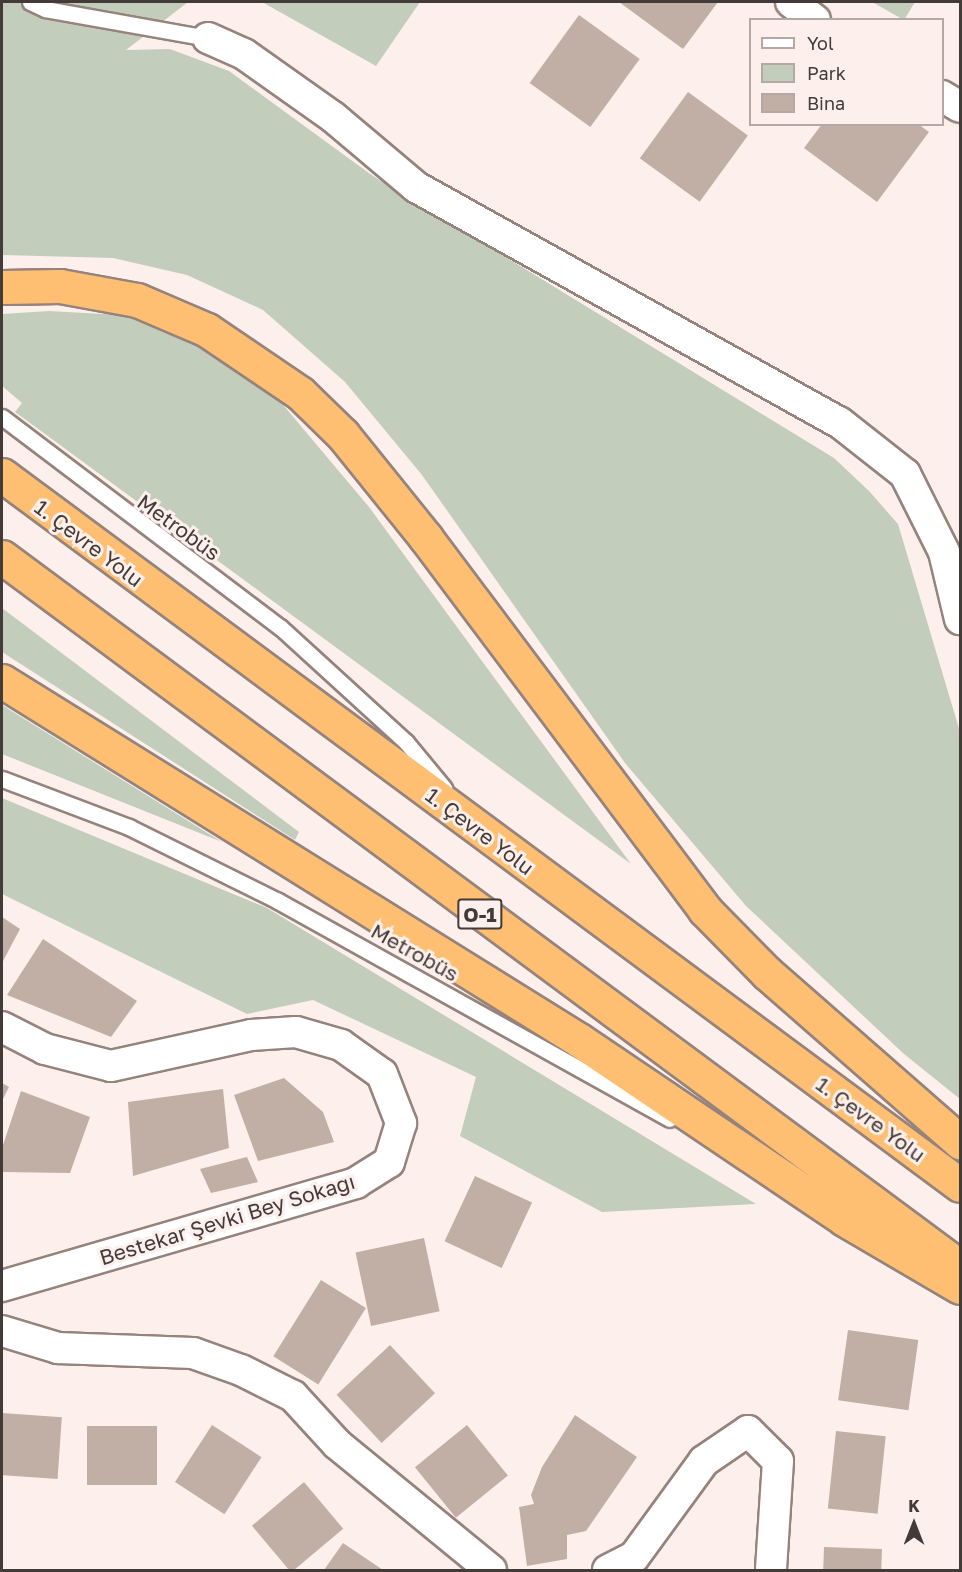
<!DOCTYPE html>
<html>
<head>
<meta charset="utf-8">
<style>
  body { margin:0 }
  #map { position:relative; width:962px; height:1572px; overflow:hidden; background:#fdf0ec; font-family:"Golos Text",sans-serif }
  div>[style] { position:absolute }
  [style*='--x'] { left:calc(var(--x)*1px); top:calc(var(--y)*1px); width:calc(var(--w)*1px); rotate:calc(var(--a)*1deg) }
  .green>* { inset:0; background:#c2cebb }
  .building>* { inset:0; background:#c1afa5; transform-origin:0 0 }
  .roads { filter:drop-shadow(2px 0 #95837c) drop-shadow(-2px 0 #95837c) drop-shadow(0 2px #95837c) drop-shadow(0 -2px #95837c) }
  .lane>* { height:15px; margin:-7.5px; padding:0 7.5px; transform-origin:7.5px; border-radius:7.5px; background:#fff }
  .street>* { height:30px; margin:-15px; padding:0 15px; transform-origin:15px; border-radius:15px; background:#fff }
  .highway>* { height:33px; margin:-16.5px; padding:0 16.5px; transform-origin:16.5px; border-radius:16.5px; background:#febf73 }
  span { translate:-50% -50%; white-space:nowrap; text-align:center; line-height:1.15; -webkit-text-stroke:6px #fdf0ec; paint-order:stroke }
  .shield-label span { padding:2px 4px; background:#fdf0ec; border:2px solid; border-radius:4px; -webkit-text-stroke-width:0 }
  .shield-label { font-size:20px; color:#433b38; font-weight:700 }
  .street-label { font-size:21px; color:#433b38 }
  .frame { position:absolute; inset:0; border:3px solid #433b38; pointer-events:none }
  .legend { position:absolute; left:749px; top:18px; width:195px; height:108px; box-sizing:border-box; background:#fdf0ec; border:2px solid #b3a8a4; margin:0; padding:8px 10px; list-style:none; font-size:18px; color:#433b38 }
  .legend li { display:flex; align-items:center; gap:12px; height:30px }
  .legend b { width:30px; border:2px solid #b3a8a4 }
  .north { position:absolute; left:884px; top:1494px; width:60px; height:60px; -webkit-text-stroke:4px #fdf0ec; paint-order:stroke; rotate:0deg; font-size:16px; font-weight:700; line-height:24px; text-align:center; color:#433b38 }
  .north::after { content:''; display:block; margin:auto; width:21px; height:27px; background:#433b38; clip-path:polygon(50% 0,100% 100%,50% 72%,0 100%) }
</style>
</head>
<body>
<div id="map">
  <div class="green">
    <div style="clip-path:polygon(2px 2px,188px 2px,126px 50px,170px 49px,229px 71px,373px 176px,834px 458px,869px 491px,898px 524px,960px 732px,960px 1099px,904px 1054px,746px 906px,625px 763px,422px 475px,345px 382px,263px 310px,187px 275px,113px 258px,2px 255px)"></div>
    <div style="clip-path:polygon(262px 2px,420px 2px,376px 66px)"></div>
    <div style="clip-path:polygon(872px 2px,915px 2px,904px 20px)"></div>
    <div style="clip-path:polygon(49px 311px,122px 315px,197px 346px,274px 394px,369px 507px,631px 864px,15px 412px,22px 403px,2px 386px,2px 314px)"></div>
    <div style="clip-path:polygon(2px 608px,299px 832px,295px 840px,2px 652px)"></div>
    <div style="clip-path:polygon(2px 705px,222px 842px,2px 754px)"></div>
    <div style="clip-path:polygon(2px 798px,267px 908px,756px 1204px,602px 1212px,460px 1136px,476px 1077px,313px 1000px,247px 1014px,2px 894px)"></div>
  </div>
  <div class="building">
    <div style="clip-path:polygon(619px 2px,718px 2px,683px 49px)"></div>
    <div style="left:579px;top:15px;width:75px;height:84px;rotate:36deg"></div>
    <div style="left:688px;top:92px;width:74px;height:82px;rotate:36deg"></div>
    <div style="clip-path:polygon(822px 124px,918px 124px,929px 132px,877px 202px,804px 148px)"></div>
    <div style="clip-path:polygon(2px 917px,20px 929px,2px 963px)"></div>
    <div style="clip-path:polygon(43px 939px,137px 1001px,111px 1037px,7px 995px)"></div>
    <div style="clip-path:polygon(284px 1078px,323px 1112px,334px 1142px,258px 1161px,234px 1095px)"></div>
    <div style="clip-path:polygon(2px 1083px,9px 1087px,2px 1101px)"></div>
    <div style="clip-path:polygon(223px 1089px,229px 1148px,133px 1176px,128px 1102px)"></div>
    <div style="clip-path:polygon(21px 1091px,90px 1117px,70px 1173px,2px 1172px,2px 1148px)"></div>
    <div style="clip-path:polygon(247px 1157px,258px 1182px,211px 1193px,200px 1169px)"></div>
    <div style="left:475px;top:1176px;width:63px;height:72px;rotate:25deg"></div>
    <div style="left:424px;top:1238px;width:75px;height:70px;rotate:78deg"></div>
    <div style="left:321px;top:1280px;width:53px;height:90px;rotate:32deg"></div>
    <div style="left:848px;top:1330px;width:71px;height:71px;rotate:8deg"></div>
    <div style="left:390px;top:1345px;width:66px;height:73px;rotate:47deg"></div>
    <div style="left:2px;top:1413px;width:60px;height:62px;rotate:4deg"></div>
    <div style="clip-path:polygon(575px 1415px,637px 1457px,586px 1531px,567px 1535px,567px 1559px,527px 1566px,519px 1507px,534px 1504px,531px 1495px,542px 1467px)"></div>
    <div style="left:212px;top:1425px;width:59px;height:68px;rotate:33deg"></div>
    <div style="left:467px;top:1425px;width:65px;height:67px;rotate:51deg"></div>
    <div style="left:87px;top:1426px;width:70px;height:59px"></div>
    <div style="left:836px;top:1431px;width:50px;height:78px;rotate:6deg"></div>
    <div style="left:304px;top:1482px;width:61px;height:68px;rotate:50deg"></div>
    <div style="clip-path:polygon(343px 1543px,383px 1570px,324px 1570px)"></div>
    <div style="left:824px;top:1547px;width:58px;height:23px;rotate:2deg"></div>
  </div>
  <div class="roads">
    <div class="lane">
      <div style="--x:30;--y:2;--w:17;--a:25"></div>
      <div style="--x:45;--y:9;--w:166;--a:10.1"></div>
      <div style="--x:2;--y:417;--w:348;--a:37.1"></div>
      <div style="--x:280;--y:627;--w:171;--a:42.4"></div>
      <div style="--x:406;--y:742;--w:60;--a:50.4"></div>
      <div style="--x:2;--y:779;--w:136;--a:20.7"></div>
      <div style="--x:129;--y:827;--w:166;--a:26.4"></div>
      <div style="--x:278;--y:901;--w:448;--a:29.1"></div>
    </div>
    <div class="street">
      <div style="--x:791;--y:2;--w:30;--a:37"></div>
      <div style="--x:208;--y:38;--w:39;--a:24"></div>
      <div style="--x:244;--y:54;--w:109;--a:35.3"></div>
      <div style="--x:333;--y:117;--w:109;--a:40.1"></div>
      <div style="--x:416;--y:187;--w:484;--a:29.1"></div>
      <div style="--x:839;--y:422;--w:84;--a:38.2"></div>
      <div style="--x:905;--y:474;--w:87;--a:63.4"></div>
      <div style="--x:944;--y:552;--w:69;--a:76.6"></div>
      <div style="--x:942;--y:96;--w:21;--a:31"></div>
      <div style="--x:2;--y:1027;--w:48;--a:27.1"></div>
      <div style="--x:45;--y:1049;--w:68;--a:14.4"></div>
      <div style="--x:111;--y:1066;--w:143;--a:-12.5"></div>
      <div style="--x:251;--y:1035;--w:45;--a:-3.8"></div>
      <div style="--x:296;--y:1032;--w:47;--a:16.1"></div>
      <div style="--x:341;--y:1045;--w:50;--a:35.3"></div>
      <div style="--x:382;--y:1074;--w:53;--a:68.8"></div>
      <div style="--x:401;--y:1123;--w:41;--a:107.1"></div>
      <div style="--x:389;--y:1162;--w:39;--a:148"></div>
      <div style="--x:356;--y:1183;--w:369;--a:163.8"></div>
      <div style="--x:2;--y:1331;--w:59;--a:16.9"></div>
      <div style="--x:58;--y:1348;--w:135;--a:2.1"></div>
      <div style="--x:193;--y:1353;--w:51;--a:19.5"></div>
      <div style="--x:241;--y:1370;--w:58;--a:26.6"></div>
      <div style="--x:293;--y:1396;--w:65;--a:47.5"></div>
      <div style="--x:337;--y:1444;--w:199;--a:39.3"></div>
      <div style="--x:608;--y:1570;--w:29;--a:-27"></div>
      <div style="--x:634;--y:1557;--w:119;--a:-53.9"></div>
      <div style="--x:704;--y:1461;--w:53;--a:-34.3"></div>
      <div style="--x:748;--y:1431;--w:42;--a:45"></div>
      <div style="--x:778;--y:1461;--w:109;--a:93.7"></div>
    </div>
    <div class="highway">
      <div style="--x:2;--y:287;--w:58;--a:-1"></div>
      <div style="--x:60;--y:286;--w:78;--a:10.3"></div>
      <div style="--x:137;--y:300;--w:76;--a:23.2"></div>
      <div style="--x:207;--y:330;--w:112;--a:34.1"></div>
      <div style="--x:300;--y:393;--w:60;--a:44.3"></div>
      <div style="--x:343;--y:435;--w:132;--a:51.1"></div>
      <div style="--x:426;--y:538;--w:465;--a:53.1"></div>
      <div style="--x:705;--y:910;--w:88;--a:45.5"></div>
      <div style="--x:767;--y:973;--w:257;--a:41.2"></div>
      <div style="--x:2;--y:475;--w:1192;--a:36.54"></div>
      <div style="--x:2;--y:557;--w:1192;--a:36.54"></div>
      <div style="--x:2;--y:681;--w:680;--a:31.89"></div>
      <div style="--x:579;--y:1040;--w:320;--a:34"></div>
      <div style="--x:844;--y:1219;--w:134;--a:30.4"></div>
    </div>
  </div>
  <div class="shield-label">
    <span style="left:480px;top:914px">O-1</span>
  </div>
  <div class="street-label">
    <span style="left:179px;top:527px;rotate:36deg">Metrobüs</span>
    <span style="left:89px;top:543px;rotate:37deg">1. Çevre Yolu</span>
    <span style="left:480px;top:831px;rotate:37deg">1. Çevre Yolu</span>
    <span style="left:415px;top:952px;rotate:29deg">Metrobüs</span>
    <span style="left:871px;top:1119px;rotate:36deg">1. Çevre Yolu</span>
    <span style="left:227px;top:1219px;rotate:-17deg">Bestekar Şevki Bey Sokağı</span>
  </div>
  <div class="frame"></div>
  <ul class="legend">
  <li><b style="height:8px;background:#fff"></b>Yol</li>
  <li><b style="height:16px;background:#c2cebb"></b>Park</li>
  <li><b style="height:16px;background:#c1afa5"></b>Bina</li>
  </ul>
  <div class="north">K</div>
</div>
</body>
</html>
